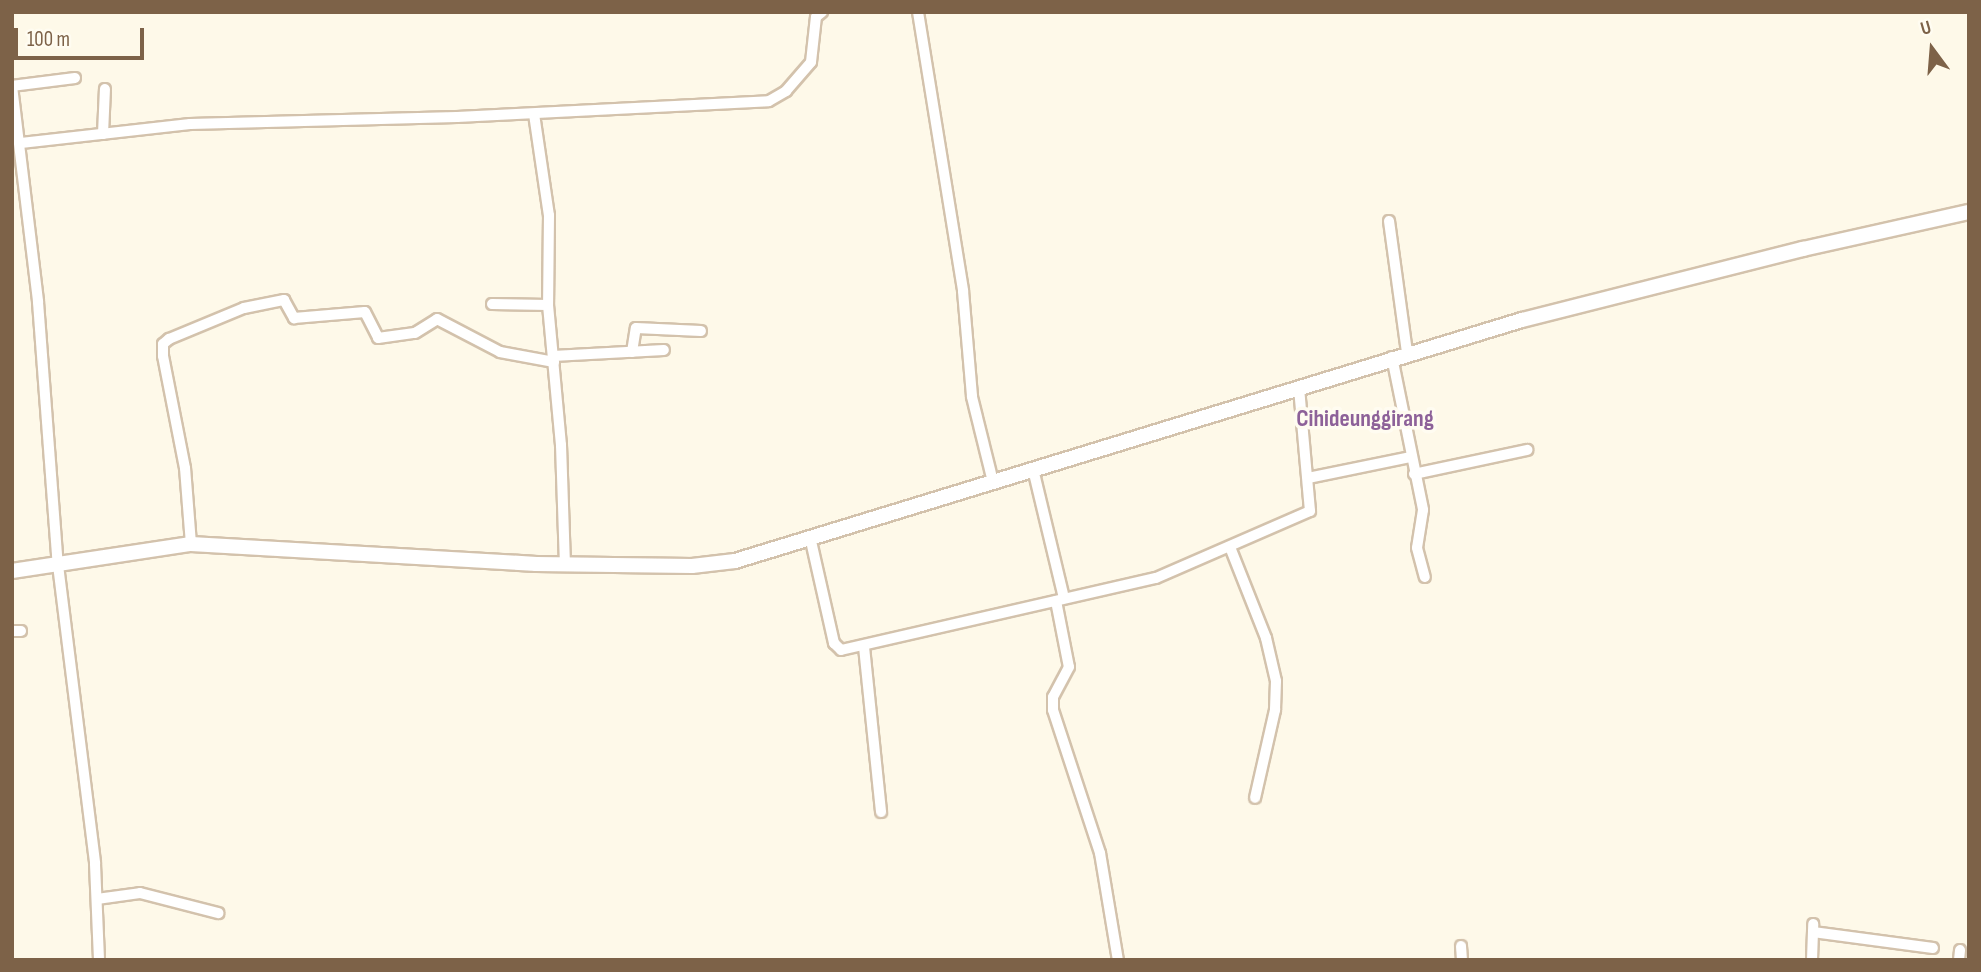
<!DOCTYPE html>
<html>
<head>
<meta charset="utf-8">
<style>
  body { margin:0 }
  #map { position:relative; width:1981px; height:972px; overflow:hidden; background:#fef9e9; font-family:"Sofia Sans Condensed",sans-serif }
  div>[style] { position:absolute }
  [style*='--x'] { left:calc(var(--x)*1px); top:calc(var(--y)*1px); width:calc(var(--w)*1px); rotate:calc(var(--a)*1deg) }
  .roads { filter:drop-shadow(2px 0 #d3c2ac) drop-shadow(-2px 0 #d3c2ac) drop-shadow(0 2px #d3c2ac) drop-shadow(0 -2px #d3c2ac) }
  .street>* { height:10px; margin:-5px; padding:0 5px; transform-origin:5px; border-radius:5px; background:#fff }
  .secondary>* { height:14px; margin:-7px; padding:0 7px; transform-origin:7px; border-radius:7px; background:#fff }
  span { translate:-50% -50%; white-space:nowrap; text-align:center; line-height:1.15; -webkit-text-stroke:7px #fffcf1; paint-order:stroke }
  .quarter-label { font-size:24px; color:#8d6199; font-weight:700 }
  .frame { position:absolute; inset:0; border:14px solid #7d6248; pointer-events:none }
  .north { position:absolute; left:1897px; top:14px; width:70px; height:70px; -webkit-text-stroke:5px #fffcf1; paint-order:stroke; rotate:344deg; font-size:19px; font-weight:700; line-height:28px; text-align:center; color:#7d6248 }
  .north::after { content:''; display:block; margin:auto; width:24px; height:32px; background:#7d6248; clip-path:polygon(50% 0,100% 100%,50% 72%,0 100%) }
  .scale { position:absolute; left:14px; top:28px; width:130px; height:32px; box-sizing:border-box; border:4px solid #7d6248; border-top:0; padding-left:9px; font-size:21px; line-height:24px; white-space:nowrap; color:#7d6248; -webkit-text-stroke:5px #fffcf1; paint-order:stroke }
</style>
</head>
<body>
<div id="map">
  <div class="roads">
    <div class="street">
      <div style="--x:918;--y:12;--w:283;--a:80.8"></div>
      <div style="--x:963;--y:291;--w:106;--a:85.1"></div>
      <div style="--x:972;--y:397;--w:88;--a:76.1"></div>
      <div style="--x:75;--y:78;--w:64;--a:172.8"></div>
      <div style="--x:12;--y:86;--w:218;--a:83.1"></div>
      <div style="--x:38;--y:302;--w:264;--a:85.7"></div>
      <div style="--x:58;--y:565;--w:301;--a:82.9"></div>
      <div style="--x:95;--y:864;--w:96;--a:87.6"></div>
      <div style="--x:534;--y:114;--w:102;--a:81.6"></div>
      <div style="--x:549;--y:215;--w:90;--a:90.6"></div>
      <div style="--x:548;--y:305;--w:141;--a:84.7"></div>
      <div style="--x:561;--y:445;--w:119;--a:88.1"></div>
      <div style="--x:103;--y:134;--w:45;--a:-87.5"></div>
      <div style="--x:21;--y:143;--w:170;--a:-6.4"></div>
      <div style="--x:190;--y:124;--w:267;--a:-1.5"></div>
      <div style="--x:457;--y:117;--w:312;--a:-2.9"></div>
      <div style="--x:769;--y:101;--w:20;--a:-30"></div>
      <div style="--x:786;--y:91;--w:38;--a:-49"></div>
      <div style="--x:811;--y:62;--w:45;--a:-83.7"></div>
      <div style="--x:816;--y:17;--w:8;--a:-40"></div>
      <div style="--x:1389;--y:221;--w:133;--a:82.2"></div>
      <div style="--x:492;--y:304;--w:56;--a:1"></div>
      <div style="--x:632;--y:352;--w:24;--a:-81"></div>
      <div style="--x:636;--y:328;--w:65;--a:2.6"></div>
      <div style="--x:553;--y:356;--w:111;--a:-3.1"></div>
      <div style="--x:1392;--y:357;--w:156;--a:78.5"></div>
      <div style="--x:1423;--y:510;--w:38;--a:99"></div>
      <div style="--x:1417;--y:548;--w:30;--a:75"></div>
      <div style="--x:1033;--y:469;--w:133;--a:76.5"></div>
      <div style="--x:1414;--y:474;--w:116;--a:-12"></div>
      <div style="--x:1308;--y:478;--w:104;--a:-11.6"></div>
      <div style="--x:811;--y:541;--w:105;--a:77.3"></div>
      <div style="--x:834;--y:643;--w:10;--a:45"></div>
      <div style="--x:841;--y:650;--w:323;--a:-12.9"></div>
      <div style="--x:1156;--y:578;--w:168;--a:-23.5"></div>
      <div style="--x:1310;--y:511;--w:124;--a:-95.1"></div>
      <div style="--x:191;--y:544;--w:76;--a:-94.5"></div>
      <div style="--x:185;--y:468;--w:114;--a:-101.1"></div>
      <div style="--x:163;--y:356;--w:12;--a:-90"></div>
      <div style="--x:163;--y:344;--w:8;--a:-40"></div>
      <div style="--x:169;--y:339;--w:81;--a:-22.5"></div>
      <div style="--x:244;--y:308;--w:41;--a:-11.3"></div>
      <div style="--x:284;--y:300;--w:21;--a:61"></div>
      <div style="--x:294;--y:318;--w:71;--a:-4.8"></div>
      <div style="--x:365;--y:312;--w:29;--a:63"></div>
      <div style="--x:378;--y:338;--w:37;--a:-8"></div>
      <div style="--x:415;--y:333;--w:26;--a:-32"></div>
      <div style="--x:437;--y:319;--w:71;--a:27.6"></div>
      <div style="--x:500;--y:352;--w:55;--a:10.5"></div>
      <div style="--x:1230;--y:547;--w:98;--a:68.4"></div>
      <div style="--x:1266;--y:638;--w:44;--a:76.9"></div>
      <div style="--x:1276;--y:681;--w:29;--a:92"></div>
      <div style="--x:1275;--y:710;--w:90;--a:102.8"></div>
      <div style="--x:1056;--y:601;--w:67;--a:78.9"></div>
      <div style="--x:1069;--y:667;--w:34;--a:118"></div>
      <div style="--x:1053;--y:697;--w:13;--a:90"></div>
      <div style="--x:1053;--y:710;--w:151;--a:71.8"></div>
      <div style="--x:1100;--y:853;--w:109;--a:80.5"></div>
      <div style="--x:12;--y:631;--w:9;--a:0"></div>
      <div style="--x:864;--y:647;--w:166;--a:84.1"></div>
      <div style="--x:97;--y:899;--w:43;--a:-7.9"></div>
      <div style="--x:140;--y:893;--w:81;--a:14.4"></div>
      <div style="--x:1813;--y:932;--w:121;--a:7.6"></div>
      <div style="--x:1461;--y:946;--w:14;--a:86"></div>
      <div style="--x:1812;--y:960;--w:36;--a:-88"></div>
      <div style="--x:1959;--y:960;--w:10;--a:-84"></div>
    </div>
    <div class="secondary">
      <div style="--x:12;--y:571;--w:181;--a:-8.6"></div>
      <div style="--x:191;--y:544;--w:346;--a:3.3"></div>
      <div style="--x:536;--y:564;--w:156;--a:0.7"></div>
      <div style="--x:692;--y:566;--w:43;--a:-6.6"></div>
      <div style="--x:735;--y:561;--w:823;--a:-17.03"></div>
      <div style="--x:1522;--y:320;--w:290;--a:-14.2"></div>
      <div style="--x:1803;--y:249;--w:170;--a:-12.6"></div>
    </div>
  </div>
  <div class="quarter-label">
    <span style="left:1365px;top:419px">Cihideunggirang</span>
  </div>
  <div class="frame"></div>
  <div class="north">U</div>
  <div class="scale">100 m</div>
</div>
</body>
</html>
